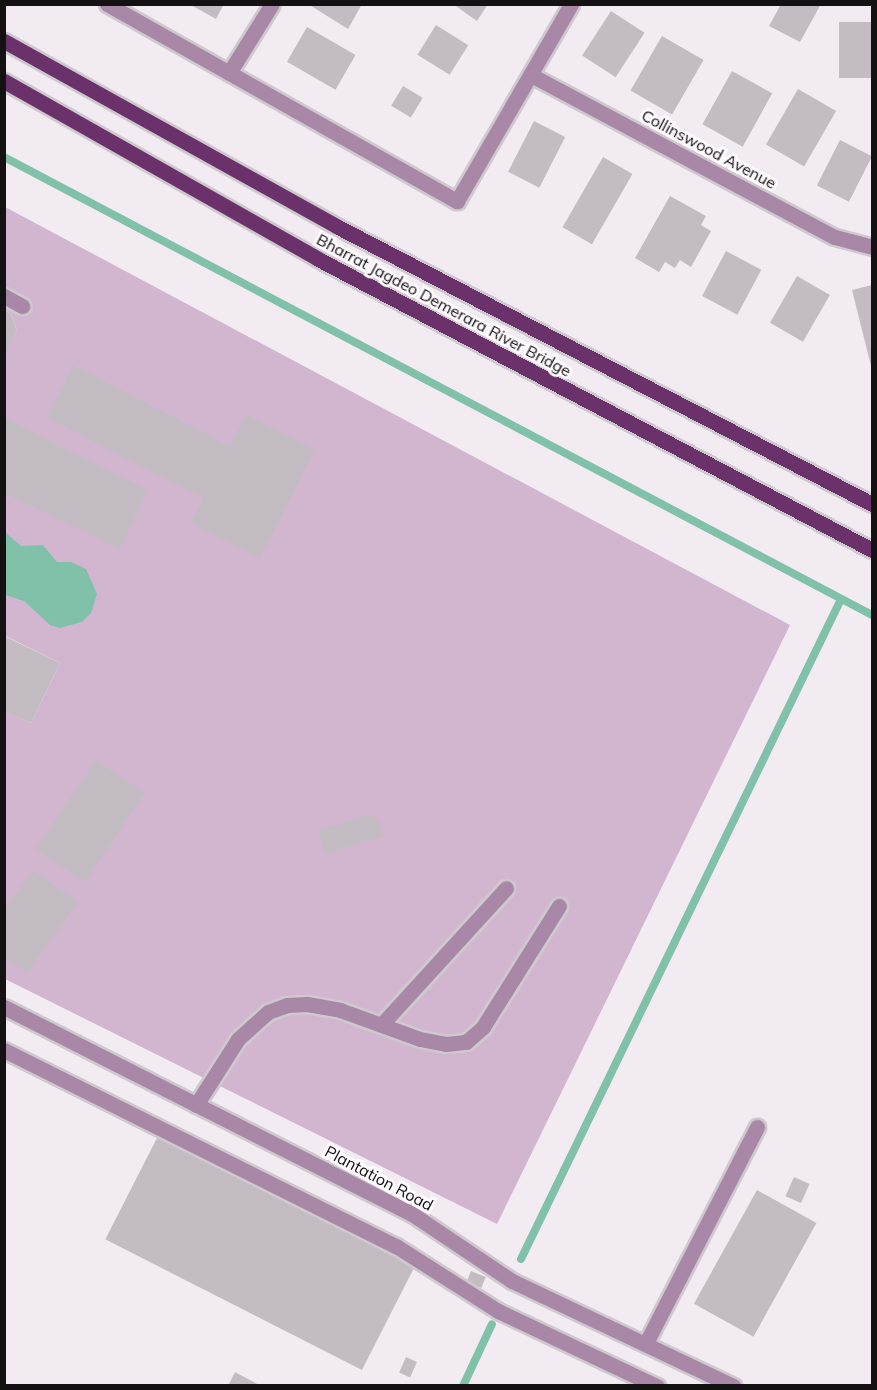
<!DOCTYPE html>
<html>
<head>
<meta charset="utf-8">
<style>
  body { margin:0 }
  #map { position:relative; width:877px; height:1390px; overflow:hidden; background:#f2ecf2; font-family:Mulish,sans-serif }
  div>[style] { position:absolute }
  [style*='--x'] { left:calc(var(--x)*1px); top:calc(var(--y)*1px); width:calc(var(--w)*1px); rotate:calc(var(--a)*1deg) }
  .green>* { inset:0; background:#d2b6d0 }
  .water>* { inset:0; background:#81c1a9 }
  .stream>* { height:8px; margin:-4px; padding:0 4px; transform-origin:4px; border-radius:4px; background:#81c1a9 }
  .building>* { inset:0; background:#c3bdc3; transform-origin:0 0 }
  .roads { filter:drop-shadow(2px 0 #cec9ce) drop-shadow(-2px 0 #cec9ce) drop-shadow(0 2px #cec9ce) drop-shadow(0 -2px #cec9ce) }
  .service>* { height:15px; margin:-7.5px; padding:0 7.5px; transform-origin:7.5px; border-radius:7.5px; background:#a987a7 }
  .minor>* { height:15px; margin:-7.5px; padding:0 7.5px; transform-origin:7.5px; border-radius:7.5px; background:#a987a7 }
  .tertiary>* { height:15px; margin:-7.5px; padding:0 7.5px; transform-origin:7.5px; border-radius:7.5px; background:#a987a7 }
  .primary>* { height:15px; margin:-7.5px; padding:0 7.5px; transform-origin:7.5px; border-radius:7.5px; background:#6b316a }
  span { translate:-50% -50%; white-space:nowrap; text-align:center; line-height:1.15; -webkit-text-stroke:6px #fffafe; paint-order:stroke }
  .street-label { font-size:16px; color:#131112 }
  .frame { position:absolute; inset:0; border:6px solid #131112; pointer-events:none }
</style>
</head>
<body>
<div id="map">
  <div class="green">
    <div style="clip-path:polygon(5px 207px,790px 625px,497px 1224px,5px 979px,5px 711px,31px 723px,60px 663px,5px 636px,4px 355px,17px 331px,11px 314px,5px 310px)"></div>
  </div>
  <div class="water">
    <div style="clip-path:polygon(5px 532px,21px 546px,43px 545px,57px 562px,71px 562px,86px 569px,97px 594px,91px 613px,82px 622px,60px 628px,50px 625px,24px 601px,5px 595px)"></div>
  </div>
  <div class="stream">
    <div style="--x:4;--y:157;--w:981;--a:27.82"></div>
    <div style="--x:521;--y:1259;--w:733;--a:-64.13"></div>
    <div style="--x:463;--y:1386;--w:68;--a:-64.9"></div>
  </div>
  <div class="building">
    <div style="clip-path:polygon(189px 4px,224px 4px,216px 19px)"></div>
    <div style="clip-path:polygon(308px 4px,362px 4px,348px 29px)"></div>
    <div style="clip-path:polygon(453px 4px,488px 4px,477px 21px)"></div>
    <div style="clip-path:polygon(781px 4px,821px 4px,800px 42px,769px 26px)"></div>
    <div style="left:611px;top:11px;width:40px;height:53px;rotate:33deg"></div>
    <div style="left:839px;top:22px;width:33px;height:56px"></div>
    <div style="left:436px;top:25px;width:38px;height:35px;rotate:32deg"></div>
    <div style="left:307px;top:27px;width:56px;height:40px;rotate:30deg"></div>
    <div style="left:662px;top:36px;width:48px;height:63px;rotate:30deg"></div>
    <div style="left:732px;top:71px;width:46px;height:61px;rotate:29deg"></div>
    <div style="left:403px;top:86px;width:23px;height:23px;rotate:31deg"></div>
    <div style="left:798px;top:89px;width:44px;height:64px;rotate:30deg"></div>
    <div style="left:534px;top:121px;width:35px;height:57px;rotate:27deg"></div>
    <div style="left:840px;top:140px;width:36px;height:51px;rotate:27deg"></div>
    <div style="left:603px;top:157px;width:34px;height:81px;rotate:30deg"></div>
    <div style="clip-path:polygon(670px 196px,706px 216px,701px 225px,711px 231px,691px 267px,680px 260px,675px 268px,665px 262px,659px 272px,635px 258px)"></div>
    <div style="left:726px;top:251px;width:40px;height:51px;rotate:28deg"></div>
    <div style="left:797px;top:276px;width:38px;height:54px;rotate:30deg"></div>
    <div style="clip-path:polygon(872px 285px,872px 370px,852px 290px)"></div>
    <div style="clip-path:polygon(5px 310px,11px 314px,17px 331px,5px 355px)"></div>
    <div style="clip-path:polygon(73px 365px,230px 446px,246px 414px,315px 450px,260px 558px,191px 523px,203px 498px,46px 417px)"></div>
    <div style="clip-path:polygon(4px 417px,148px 490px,120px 549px,4px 493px)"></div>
    <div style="clip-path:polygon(4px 636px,60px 663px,31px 723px,4px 711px)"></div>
    <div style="left:96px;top:760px;width:59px;height:108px;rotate:34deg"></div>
    <div style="clip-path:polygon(372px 814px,380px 824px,382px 837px,325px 854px,318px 830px)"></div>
    <div style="clip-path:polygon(33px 870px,78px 902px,27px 973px,4px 957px,4px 910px)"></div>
    <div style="left:158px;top:1136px;width:288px;height:116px;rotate:27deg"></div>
    <div style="left:794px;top:1177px;width:17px;height:21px;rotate:24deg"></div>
    <div style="left:757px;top:1190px;width:68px;height:130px;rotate:29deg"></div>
    <div style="left:471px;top:1271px;width:16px;height:12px;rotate:22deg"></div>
    <div style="left:406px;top:1357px;width:12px;height:17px;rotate:24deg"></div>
    <div style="clip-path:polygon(235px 1372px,261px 1386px,228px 1386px)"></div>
  </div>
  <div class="roads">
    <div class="service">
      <div style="--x:4;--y:296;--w:21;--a:29"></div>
      <div style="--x:382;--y:1024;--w:184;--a:-47.6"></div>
      <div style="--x:196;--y:1105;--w:78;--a:-57.5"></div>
      <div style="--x:238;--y:1039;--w:40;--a:-42"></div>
      <div style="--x:268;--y:1012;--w:20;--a:-20"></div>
      <div style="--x:287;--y:1005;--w:20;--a:-3"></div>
      <div style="--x:307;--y:1004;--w:34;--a:10"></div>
      <div style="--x:340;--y:1010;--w:85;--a:19.9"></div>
      <div style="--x:420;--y:1039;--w:26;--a:11"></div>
      <div style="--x:446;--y:1044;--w:20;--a:-6"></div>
      <div style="--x:466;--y:1042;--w:23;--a:-41"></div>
      <div style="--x:483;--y:1027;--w:143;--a:-57.9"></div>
      <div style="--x:646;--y:1343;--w:243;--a:-62.8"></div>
    </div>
    <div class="minor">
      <div style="--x:107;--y:4;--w:402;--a:29.4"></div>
      <div style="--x:457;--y:201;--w:228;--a:-59.9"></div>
      <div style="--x:229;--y:73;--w:81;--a:-58.1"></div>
      <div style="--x:531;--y:75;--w:344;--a:28.1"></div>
      <div style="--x:835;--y:237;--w:38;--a:15"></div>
    </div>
    <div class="tertiary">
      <div style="--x:4;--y:1007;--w:458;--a:26.9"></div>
      <div style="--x:412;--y:1214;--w:120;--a:33.8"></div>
      <div style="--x:512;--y:1281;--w:245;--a:25.4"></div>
      <div style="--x:4;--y:1050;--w:438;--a:26.6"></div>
      <div style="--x:396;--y:1246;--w:121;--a:32.5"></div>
      <div style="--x:498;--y:1311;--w:176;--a:25.3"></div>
    </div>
    <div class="primary">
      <div style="--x:4;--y:41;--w:382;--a:29.1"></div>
      <div style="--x:338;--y:227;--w:602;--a:27.42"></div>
      <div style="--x:4;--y:81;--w:361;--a:29.5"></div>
      <div style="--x:318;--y:259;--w:626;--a:27.71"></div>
    </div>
  </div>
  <div class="street-label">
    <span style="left:709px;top:149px;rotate:28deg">Collinswood Avenue</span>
    <span style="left:444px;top:305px;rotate:28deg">Bharrat Jagdeo Demerara River Bridge</span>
    <span style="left:379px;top:1178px;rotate:28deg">Plantation Road</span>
  </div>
  <div class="frame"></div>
</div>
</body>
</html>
